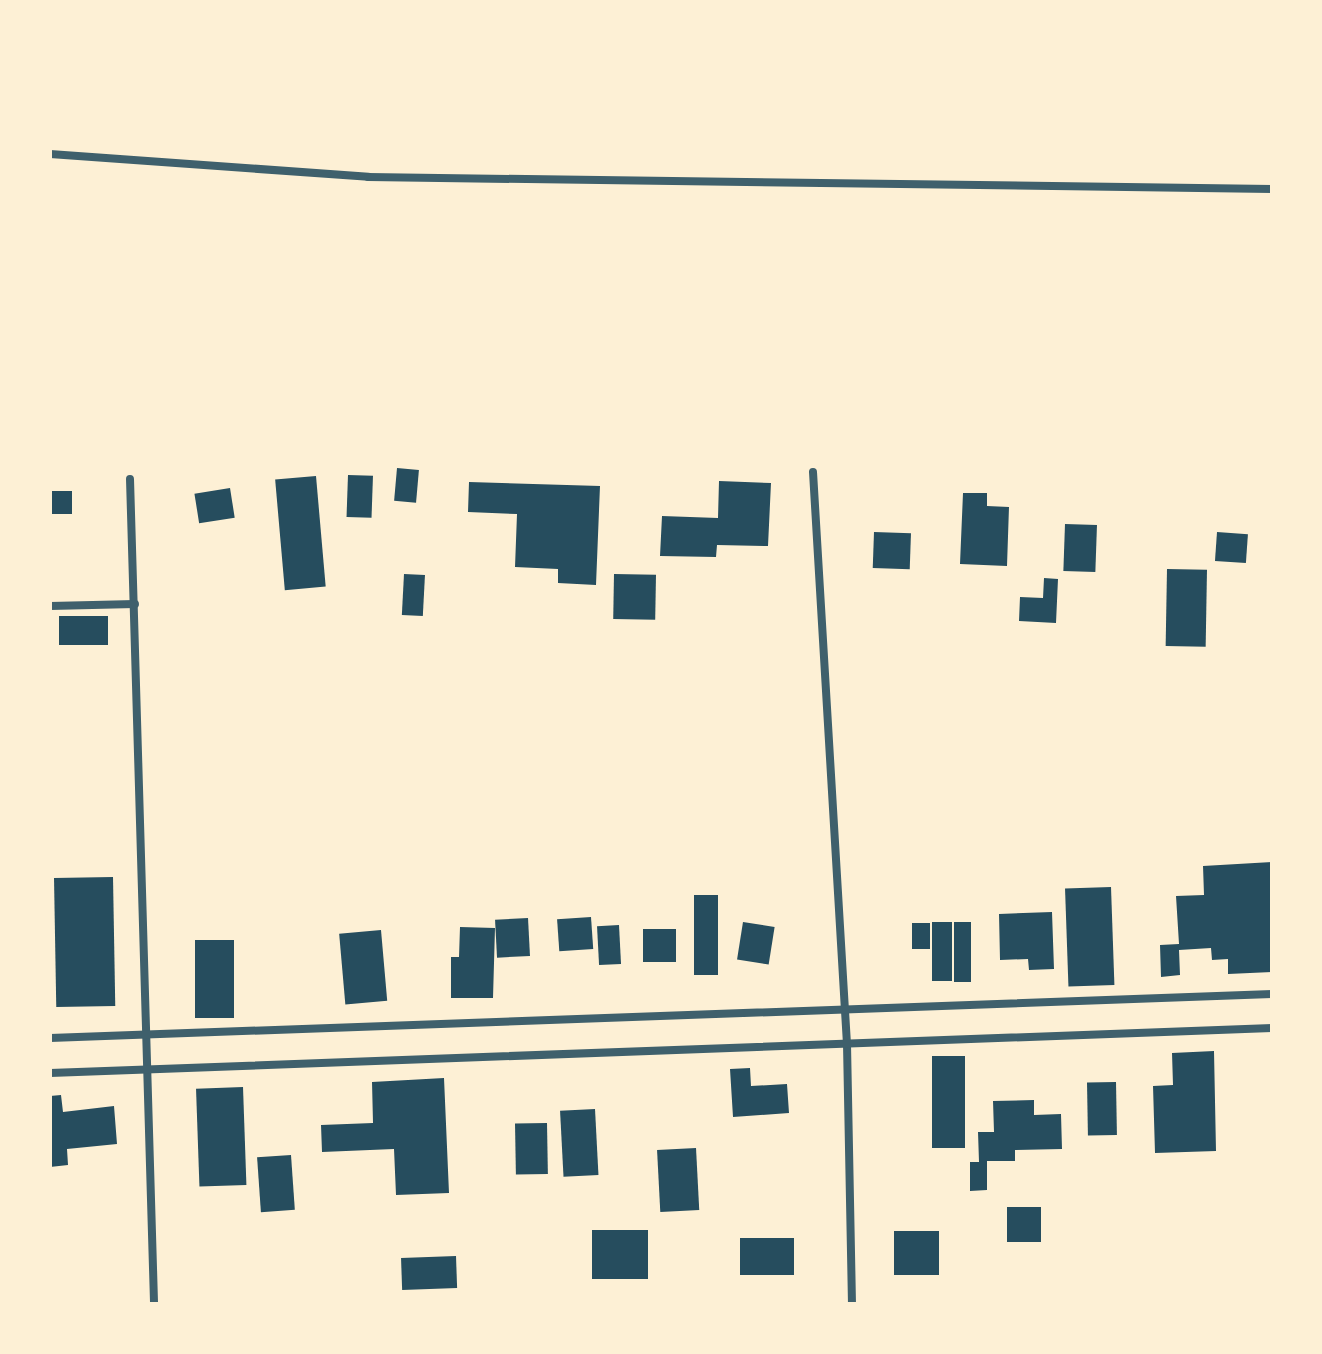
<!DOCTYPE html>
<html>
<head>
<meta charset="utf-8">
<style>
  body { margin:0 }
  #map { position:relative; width:1322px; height:1354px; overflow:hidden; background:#fdf0d5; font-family:Jost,sans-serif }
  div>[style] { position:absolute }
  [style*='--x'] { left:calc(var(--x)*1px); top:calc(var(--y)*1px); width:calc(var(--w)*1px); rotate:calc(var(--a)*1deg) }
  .building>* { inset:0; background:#264d5e; transform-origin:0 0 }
  .minor>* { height:8px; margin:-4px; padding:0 4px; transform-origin:4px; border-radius:4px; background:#3f606c }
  span { translate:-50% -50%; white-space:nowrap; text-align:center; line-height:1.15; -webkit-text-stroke:8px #fdf0d5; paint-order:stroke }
  .frame { position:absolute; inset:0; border:52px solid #fdf0d5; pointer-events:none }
</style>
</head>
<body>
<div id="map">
  <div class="building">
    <div style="left:397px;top:468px;width:22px;height:33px;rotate:5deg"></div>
    <div style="left:348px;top:475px;width:25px;height:42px;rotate:2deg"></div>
    <div style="left:316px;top:476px;width:111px;height:41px;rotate:85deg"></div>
    <div style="clip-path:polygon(719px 481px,771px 483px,768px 546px,717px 545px,716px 557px,660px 556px,662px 516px,718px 518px)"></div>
    <div style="clip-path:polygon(469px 482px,600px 486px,596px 585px,558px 583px,558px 569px,515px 567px,517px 514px,468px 512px)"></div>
    <div style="left:230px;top:488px;width:30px;height:36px;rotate:81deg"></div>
    <div style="left:50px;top:491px;width:22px;height:23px"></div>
    <div style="clip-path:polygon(963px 493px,987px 493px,987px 506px,1009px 507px,1007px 566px,960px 564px)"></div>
    <div style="left:1065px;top:524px;width:32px;height:47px;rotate:2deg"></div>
    <div style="left:874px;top:532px;width:37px;height:36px;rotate:2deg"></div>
    <div style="left:1217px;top:532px;width:31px;height:29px;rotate:4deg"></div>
    <div style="left:1167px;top:569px;width:40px;height:77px;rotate:1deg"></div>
    <div style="left:404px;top:574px;width:21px;height:41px;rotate:3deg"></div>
    <div style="left:614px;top:574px;width:42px;height:45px;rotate:1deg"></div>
    <div style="clip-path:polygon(1044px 578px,1058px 579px,1056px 623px,1019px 621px,1020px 597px,1043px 598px)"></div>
    <div style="left:108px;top:616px;width:29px;height:49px;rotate:90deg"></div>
    <div style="clip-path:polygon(1272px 862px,1272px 972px,1228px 974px,1228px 959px,1212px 960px,1211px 948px,1179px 950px,1180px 975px,1161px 977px,1160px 945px,1179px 944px,1176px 896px,1204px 895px,1203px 866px)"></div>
    <div style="left:113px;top:877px;width:129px;height:59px;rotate:89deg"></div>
    <div style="left:1111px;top:887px;width:98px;height:46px;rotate:88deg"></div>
    <div style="left:694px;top:895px;width:24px;height:80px"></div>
    <div style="clip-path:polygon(1052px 912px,1054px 969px,1029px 970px,1028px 959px,1000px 960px,999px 914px)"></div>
    <div style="left:591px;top:917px;width:32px;height:34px;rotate:86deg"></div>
    <div style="left:528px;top:918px;width:38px;height:33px;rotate:87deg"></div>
    <div style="left:743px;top:922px;width:32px;height:38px;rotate:9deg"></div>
    <div style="left:932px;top:922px;width:20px;height:59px"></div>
    <div style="left:954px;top:922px;width:17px;height:60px"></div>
    <div style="left:930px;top:923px;width:26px;height:18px;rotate:90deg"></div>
    <div style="left:619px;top:925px;width:39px;height:22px;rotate:87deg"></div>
    <div style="clip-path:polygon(460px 927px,495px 928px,493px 998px,451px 998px,451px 957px,459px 957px)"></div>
    <div style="left:643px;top:929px;width:33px;height:33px"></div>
    <div style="left:381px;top:930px;width:71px;height:42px;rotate:85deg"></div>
    <div style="left:195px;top:940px;width:39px;height:78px"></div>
    <div style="clip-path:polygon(1214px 1051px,1216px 1151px,1155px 1153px,1153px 1086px,1173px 1085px,1172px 1053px)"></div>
    <div style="left:932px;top:1056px;width:33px;height:92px"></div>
    <div style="clip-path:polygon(750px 1068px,751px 1086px,787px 1084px,789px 1113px,733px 1117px,730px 1069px)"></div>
    <div style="clip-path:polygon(444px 1078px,449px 1193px,396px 1195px,394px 1149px,322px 1152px,321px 1125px,373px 1123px,372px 1082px)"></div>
    <div style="left:1116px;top:1082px;width:53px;height:29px;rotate:89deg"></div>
    <div style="left:243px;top:1087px;width:98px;height:47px;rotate:88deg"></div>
    <div style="clip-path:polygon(61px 1095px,63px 1112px,114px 1106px,117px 1144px,67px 1149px,68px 1165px,50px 1167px,50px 1096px)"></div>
    <div style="clip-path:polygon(1034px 1100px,1034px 1115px,1061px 1114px,1062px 1149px,1015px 1150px,1015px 1161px,987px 1161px,987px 1190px,970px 1191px,970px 1162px,979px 1162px,978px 1132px,994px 1132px,993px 1101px)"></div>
    <div style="left:595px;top:1109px;width:66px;height:35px;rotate:87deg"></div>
    <div style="left:547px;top:1123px;width:51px;height:32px;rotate:89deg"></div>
    <div style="left:696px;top:1148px;width:62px;height:39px;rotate:87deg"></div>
    <div style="left:291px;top:1155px;width:55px;height:34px;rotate:86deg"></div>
    <div style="left:1041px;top:1207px;width:35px;height:34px;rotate:90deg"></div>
    <div style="left:648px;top:1230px;width:49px;height:56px;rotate:90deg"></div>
    <div style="left:894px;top:1231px;width:45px;height:44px"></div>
    <div style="left:740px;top:1238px;width:54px;height:37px"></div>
    <div style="left:456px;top:1256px;width:32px;height:55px;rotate:88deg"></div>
  </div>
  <div class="minor">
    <div style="--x:50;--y:154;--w:319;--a:4.1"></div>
    <div style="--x:368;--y:177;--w:904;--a:0.76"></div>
    <div style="--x:813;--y:472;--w:573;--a:86.6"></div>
    <div style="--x:847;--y:1044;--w:260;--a:88.9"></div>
    <div style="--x:130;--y:479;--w:825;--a:88.33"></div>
    <div style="--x:50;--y:606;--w:85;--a:-1.3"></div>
    <div style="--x:50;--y:1038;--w:1223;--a:-2.06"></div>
    <div style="--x:50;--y:1073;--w:1223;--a:-2.11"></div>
  </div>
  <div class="frame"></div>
</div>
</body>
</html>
